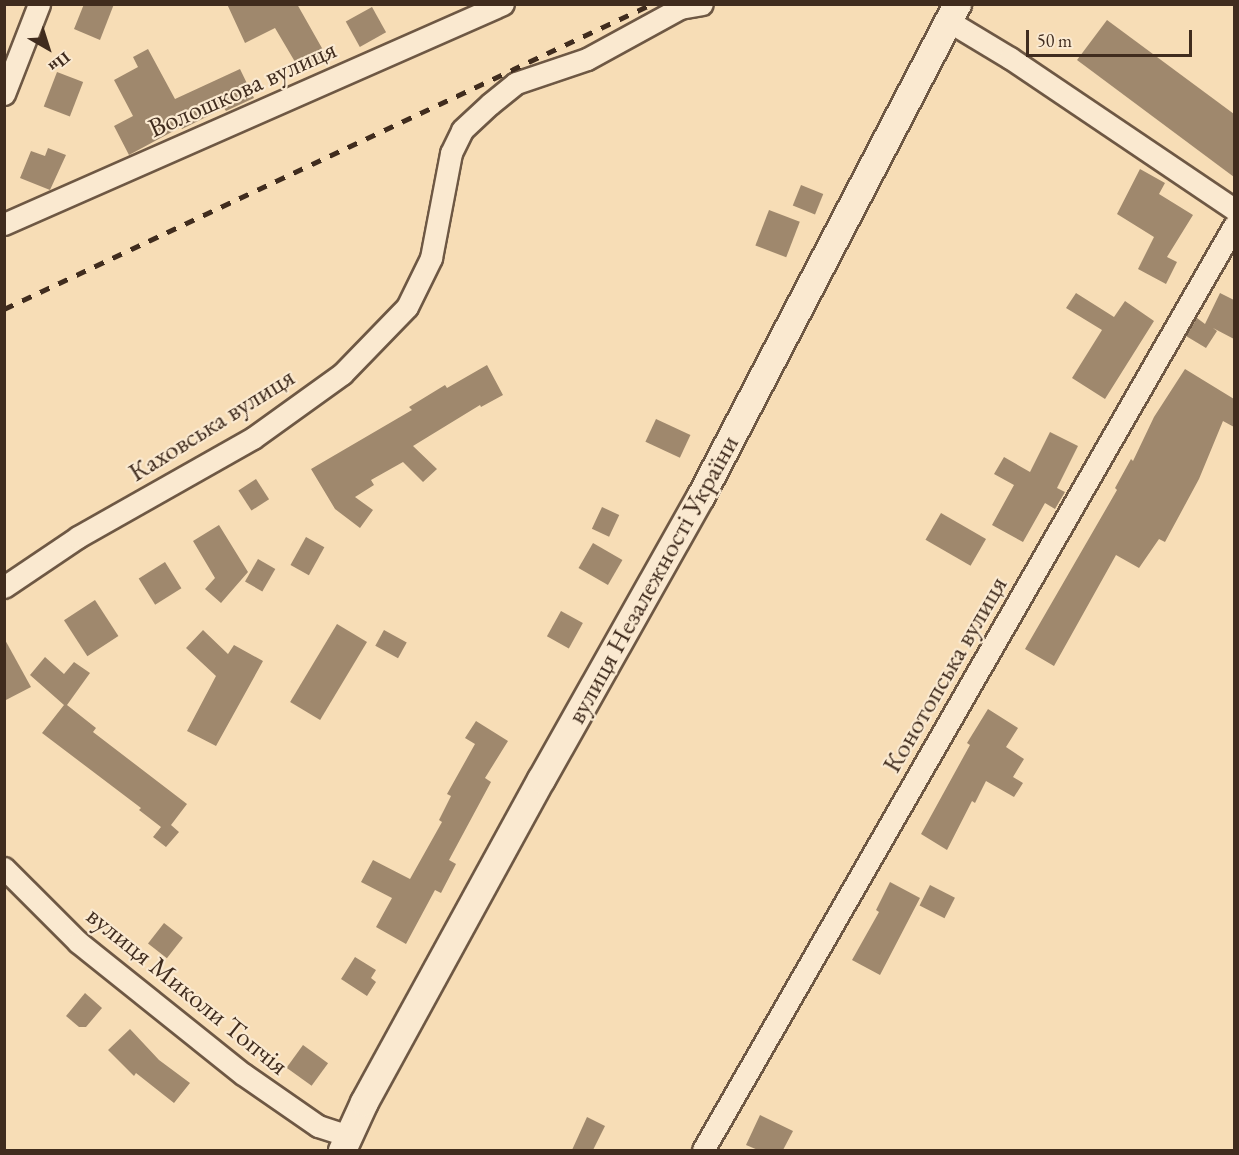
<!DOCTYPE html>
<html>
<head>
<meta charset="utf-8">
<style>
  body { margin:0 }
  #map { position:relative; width:1239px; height:1155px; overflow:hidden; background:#f7ddb6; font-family:"EB Garamond",serif }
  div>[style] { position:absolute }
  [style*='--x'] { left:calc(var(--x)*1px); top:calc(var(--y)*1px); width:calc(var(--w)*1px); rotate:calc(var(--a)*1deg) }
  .building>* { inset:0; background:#9f886d; transform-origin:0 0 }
  .roads { filter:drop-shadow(2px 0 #6e5844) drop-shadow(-2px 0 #6e5844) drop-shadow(0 2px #6e5844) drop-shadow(0 -2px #6e5844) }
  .minor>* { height:21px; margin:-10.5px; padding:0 10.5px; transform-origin:10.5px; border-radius:10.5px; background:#fae9d0 }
  .tertiary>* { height:27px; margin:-13.5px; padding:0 13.5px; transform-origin:13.5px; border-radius:13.5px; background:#fae9d0 }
  .rail>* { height:4.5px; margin-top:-2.25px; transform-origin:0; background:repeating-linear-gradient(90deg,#402c1e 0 10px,transparent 0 20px) }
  span { translate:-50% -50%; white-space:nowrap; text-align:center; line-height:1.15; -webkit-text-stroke:4.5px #fae9d0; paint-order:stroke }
  .street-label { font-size:27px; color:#402c1e }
  .frame { position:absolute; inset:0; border:6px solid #402c1e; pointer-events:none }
  .north { position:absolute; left:18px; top:18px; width:60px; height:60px; -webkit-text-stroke:4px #fae9d0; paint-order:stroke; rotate:141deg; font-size:16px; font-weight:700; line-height:24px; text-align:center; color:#402c1e }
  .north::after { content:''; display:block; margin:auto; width:21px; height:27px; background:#402c1e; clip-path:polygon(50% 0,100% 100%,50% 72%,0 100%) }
  .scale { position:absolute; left:1026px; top:30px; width:166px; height:27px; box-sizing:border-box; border:3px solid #402c1e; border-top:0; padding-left:8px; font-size:18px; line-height:21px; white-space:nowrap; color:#402c1e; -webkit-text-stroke:4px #fae9d0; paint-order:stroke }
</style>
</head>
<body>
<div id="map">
  <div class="building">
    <div style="clip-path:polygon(84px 4px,114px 4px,100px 40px,74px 29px)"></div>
    <div style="clip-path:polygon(227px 4px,297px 4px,327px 57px,301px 72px,275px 28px,245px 43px)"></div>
    <div style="left:372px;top:7px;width:29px;height:30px;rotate:61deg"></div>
    <div style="clip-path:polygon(1107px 20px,1234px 114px,1234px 177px,1077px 60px)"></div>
    <div style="clip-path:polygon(148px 49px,175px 99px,240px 69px,254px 98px,226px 111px,224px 108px,182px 129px,181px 127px,129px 155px,114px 126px,133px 116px,114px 80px,138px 67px,133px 57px)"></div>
    <div style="left:57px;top:72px;width:28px;height:37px;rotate:21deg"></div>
    <div style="clip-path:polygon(48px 148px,66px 155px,50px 190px,20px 178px,31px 151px,45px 156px)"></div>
    <div style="clip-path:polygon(1140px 169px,1165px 183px,1159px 194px,1193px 215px,1167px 257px,1177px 262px,1166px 284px,1138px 269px,1154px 237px,1117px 214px)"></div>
    <div style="left:801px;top:185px;width:24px;height:22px;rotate:22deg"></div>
    <div style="left:769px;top:210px;width:33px;height:38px;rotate:21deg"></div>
    <div style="clip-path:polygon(1076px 293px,1114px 317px,1125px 301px,1154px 321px,1105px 399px,1072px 378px,1102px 330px,1066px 308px)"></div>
    <div style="clip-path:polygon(1220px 293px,1234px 300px,1234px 339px,1213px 328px,1217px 331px,1206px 348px,1186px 336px,1197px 318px,1205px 324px)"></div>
    <div style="clip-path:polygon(487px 365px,503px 395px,481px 407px,480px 405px,413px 446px,437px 469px,423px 482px,403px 462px,371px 480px,374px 485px,355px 497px,373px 510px,360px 528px,335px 509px,311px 469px,412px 410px,409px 407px,445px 385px,447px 388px)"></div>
    <div style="clip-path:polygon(1185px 369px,1234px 399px,1234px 427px,1223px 421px,1199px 479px,1165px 542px,1159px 539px,1139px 568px,1116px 555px,1054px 666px,1025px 649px,1117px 490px,1115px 488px,1131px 459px,1133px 461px,1154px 417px)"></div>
    <div style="left:656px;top:419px;width:38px;height:25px;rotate:25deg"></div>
    <div style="clip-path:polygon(1050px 432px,1078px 446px,1057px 488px,1065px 492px,1055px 509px,1045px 503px,1023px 542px,992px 525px,1014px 485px,994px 474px,1004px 457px,1030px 472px)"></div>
    <div style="left:256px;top:479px;width:24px;height:21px;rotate:57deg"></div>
    <div style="left:602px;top:507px;width:19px;height:24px;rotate:25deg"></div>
    <div style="left:941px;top:513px;width:52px;height:31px;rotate:30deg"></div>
    <div style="clip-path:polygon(219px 525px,248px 572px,221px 603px,205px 589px,215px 578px,193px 541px)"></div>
    <div style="left:306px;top:537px;width:21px;height:32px;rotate:29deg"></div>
    <div style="left:593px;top:543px;width:34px;height:29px;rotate:30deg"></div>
    <div style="left:258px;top:559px;width:20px;height:26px;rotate:30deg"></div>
    <div style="left:165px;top:562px;width:31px;height:31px;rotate:58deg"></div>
    <div style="left:95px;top:600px;width:43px;height:37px;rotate:57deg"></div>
    <div style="left:561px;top:611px;width:25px;height:29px;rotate:29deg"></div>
    <div style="left:337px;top:624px;width:35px;height:91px;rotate:31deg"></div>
    <div style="clip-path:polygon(203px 630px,228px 654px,234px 645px,263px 661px,216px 746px,187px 731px,216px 676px,186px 648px)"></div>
    <div style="left:384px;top:630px;width:26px;height:18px;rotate:29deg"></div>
    <div style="clip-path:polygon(4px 638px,31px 687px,4px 701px)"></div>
    <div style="clip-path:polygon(45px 657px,64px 674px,74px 662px,90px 673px,67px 705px,96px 728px,93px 732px,187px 804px,171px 825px,179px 832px,166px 847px,153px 837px,161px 827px,139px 810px,141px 808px,42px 733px,64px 705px,30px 675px)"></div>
    <div style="clip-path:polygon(988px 709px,1018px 728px,1006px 747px,1024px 759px,1013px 777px,1023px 783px,1014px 797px,986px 781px,975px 803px,972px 801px,947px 850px,921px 834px,970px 745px,967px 743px)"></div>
    <div style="clip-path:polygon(476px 721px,508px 741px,485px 778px,491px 782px,449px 860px,456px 864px,441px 893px,435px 890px,406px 944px,376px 927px,392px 898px,361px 882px,373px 860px,410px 879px,442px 822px,439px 820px,451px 796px,447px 794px,475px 744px,465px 738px)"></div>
    <div style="clip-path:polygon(890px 882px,920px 898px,880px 975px,852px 960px,879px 912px,876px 910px)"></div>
    <div style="left:930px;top:885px;width:28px;height:23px;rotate:27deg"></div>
    <div style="left:164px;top:923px;width:24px;height:26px;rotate:38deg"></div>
    <div style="clip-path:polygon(355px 957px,376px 970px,371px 978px,376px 982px,367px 996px,341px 979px)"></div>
    <div style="clip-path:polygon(85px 993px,102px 1008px,86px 1027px,79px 1027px,66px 1016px)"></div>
    <div style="clip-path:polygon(130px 1029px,159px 1060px,190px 1083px,174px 1103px,136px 1073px,134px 1076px,108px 1050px)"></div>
    <div style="left:303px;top:1045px;width:31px;height:28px;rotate:36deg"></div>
    <div style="clip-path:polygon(760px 1115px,793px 1131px,783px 1150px,758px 1150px,746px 1145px)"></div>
    <div style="clip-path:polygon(587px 1117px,605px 1126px,593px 1150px,572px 1150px)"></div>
  </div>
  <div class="roads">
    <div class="minor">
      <div style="--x:950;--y:22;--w:70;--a:31"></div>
      <div style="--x:1010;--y:58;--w:270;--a:34"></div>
      <div style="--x:4;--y:94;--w:97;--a:-68.7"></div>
      <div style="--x:4;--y:224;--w:545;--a:-23.79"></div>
      <div style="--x:4;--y:587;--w:89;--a:-34"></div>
      <div style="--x:78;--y:537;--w:201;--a:-29.5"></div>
      <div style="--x:253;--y:438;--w:110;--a:-35.7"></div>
      <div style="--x:342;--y:374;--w:93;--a:-45.9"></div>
      <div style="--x:407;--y:307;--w:55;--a:-63.9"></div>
      <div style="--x:431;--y:258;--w:107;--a:-79.2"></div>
      <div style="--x:451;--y:153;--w:25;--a:-64"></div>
      <div style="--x:462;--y:130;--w:38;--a:-43"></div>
      <div style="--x:490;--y:104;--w:33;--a:-39"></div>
      <div style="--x:516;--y:83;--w:75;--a:-18.7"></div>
      <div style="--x:587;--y:59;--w:106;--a:-28.7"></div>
      <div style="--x:680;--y:8;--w:22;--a:-10"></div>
      <div style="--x:4;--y:868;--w:105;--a:45"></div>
      <div style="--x:78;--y:942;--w:211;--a:38.7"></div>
      <div style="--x:243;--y:1074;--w:91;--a:34.7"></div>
      <div style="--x:318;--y:1126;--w:32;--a:18"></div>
      <div style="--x:703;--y:1150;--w:1066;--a:-60.12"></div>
    </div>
    <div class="tertiary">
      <div style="--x:342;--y:1150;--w:53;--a:-65.4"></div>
      <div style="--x:364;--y:1102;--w:368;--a:-61.3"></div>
      <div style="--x:541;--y:779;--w:324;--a:-60.6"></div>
      <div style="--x:700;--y:497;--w:556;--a:-62.47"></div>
    </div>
  </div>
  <div class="rail">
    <div style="--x:4;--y:309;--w:716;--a:-25.21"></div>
  </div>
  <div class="street-label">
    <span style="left:242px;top:88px;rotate:-24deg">Волошкова вулиця</span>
    <span style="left:211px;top:424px;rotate:-32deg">Каховська вулиця</span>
    <span style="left:652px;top:579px;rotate:-61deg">вулиця Незалежності України</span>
    <span style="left:944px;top:674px;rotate:-60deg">Конотопська вулиця</span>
    <span style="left:188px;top:990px;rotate:39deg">вулиця Миколи Топчія</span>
  </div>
  <div class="frame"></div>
  <div class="north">Пн</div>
  <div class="scale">50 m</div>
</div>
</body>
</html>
